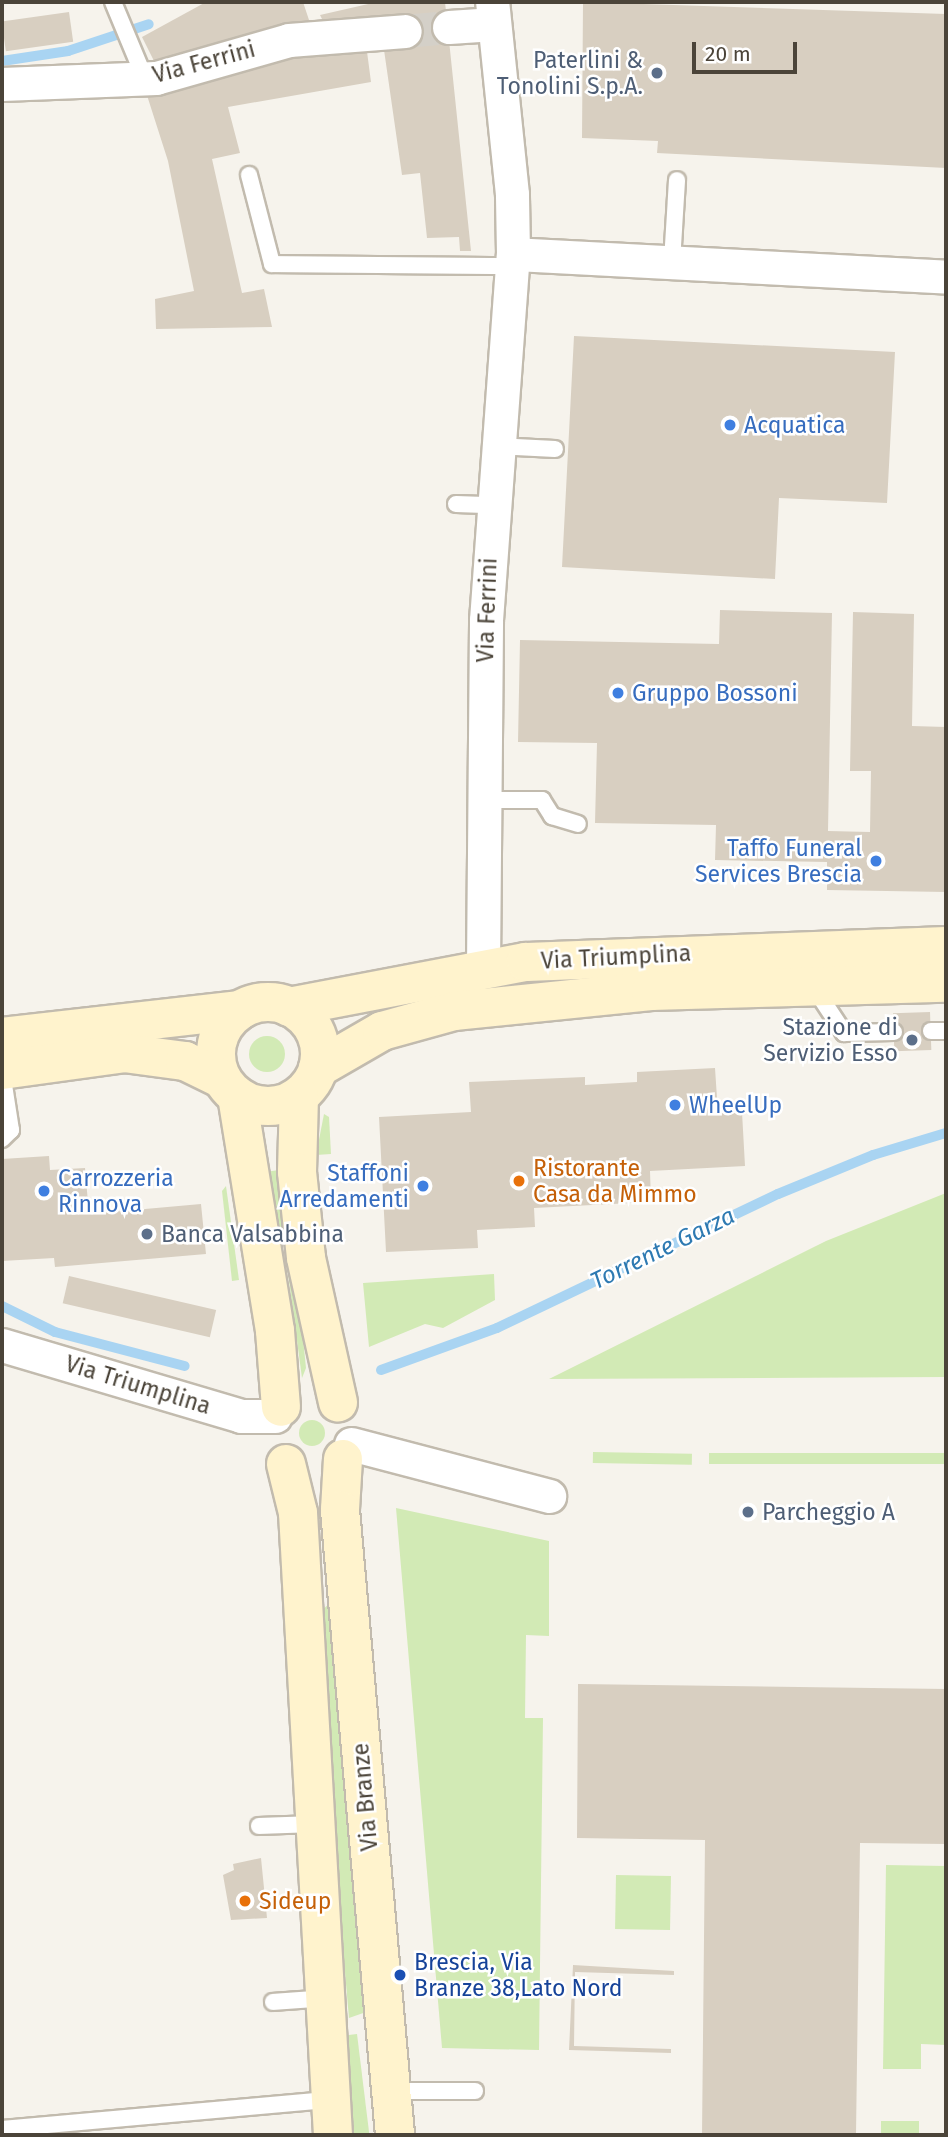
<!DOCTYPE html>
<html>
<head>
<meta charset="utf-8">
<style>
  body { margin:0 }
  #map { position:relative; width:948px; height:2137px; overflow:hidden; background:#f6f3ec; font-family:"Fira Sans",sans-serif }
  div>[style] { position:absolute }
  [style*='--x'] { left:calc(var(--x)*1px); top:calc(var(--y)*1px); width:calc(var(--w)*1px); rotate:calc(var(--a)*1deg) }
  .green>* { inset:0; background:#d2eab5; transform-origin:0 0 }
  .round { border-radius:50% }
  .stream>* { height:10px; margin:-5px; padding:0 5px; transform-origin:5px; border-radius:5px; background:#a9d4f2 }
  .building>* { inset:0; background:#d8cfc1; transform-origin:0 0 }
  .street-tunnel>* { height:33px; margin-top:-16.5px; transform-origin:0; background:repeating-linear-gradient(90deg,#d4d0c8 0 33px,transparent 0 50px) }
  .roads { filter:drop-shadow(2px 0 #c2bbae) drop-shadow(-2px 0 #c2bbae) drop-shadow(0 2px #c2bbae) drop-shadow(0 -2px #c2bbae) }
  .lane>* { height:16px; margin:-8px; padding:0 8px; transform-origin:8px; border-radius:8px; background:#fff }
  .street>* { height:33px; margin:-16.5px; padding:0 16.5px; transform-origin:16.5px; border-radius:16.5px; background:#fff }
  .secondary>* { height:38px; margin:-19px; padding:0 19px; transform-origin:19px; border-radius:19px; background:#fff3cd }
  .secondary>.ring { margin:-19px; padding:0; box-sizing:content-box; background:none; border:38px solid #fff3cd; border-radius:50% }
  .dots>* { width:19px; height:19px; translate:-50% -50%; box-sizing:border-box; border:4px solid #fff; border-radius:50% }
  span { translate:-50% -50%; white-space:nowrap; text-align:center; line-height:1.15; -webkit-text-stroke:5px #fff; paint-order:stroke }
  .service-label { font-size:23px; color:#4e5e75 }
  .right { translate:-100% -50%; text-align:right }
  .left { translate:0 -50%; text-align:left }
  .street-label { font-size:23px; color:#4b4439 }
  .shop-label { font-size:23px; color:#366cbe }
  .food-label { font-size:23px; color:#c56008 }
  .transit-label { font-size:23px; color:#164399 }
  .water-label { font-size:24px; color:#2e7ab2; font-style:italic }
  .frame { position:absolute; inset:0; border:4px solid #4b4439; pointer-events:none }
  .scale { position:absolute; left:692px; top:42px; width:105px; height:32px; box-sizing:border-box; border:4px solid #4b4439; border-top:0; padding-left:9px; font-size:21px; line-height:24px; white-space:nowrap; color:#4b4439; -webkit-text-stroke:5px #fff; paint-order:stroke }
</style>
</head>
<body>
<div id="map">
  <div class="green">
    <div class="round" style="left:249px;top:1036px;width:36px;height:36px"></div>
    <div style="clip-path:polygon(324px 1114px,329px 1117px,331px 1154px,316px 1155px)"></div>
    <div style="clip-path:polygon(286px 1169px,306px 1368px,302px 1378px,282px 1229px,271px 1214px,265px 1172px)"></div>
    <div style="clip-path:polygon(226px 1186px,239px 1280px,232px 1281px,222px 1191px)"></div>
    <div style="clip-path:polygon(946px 1193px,946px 1377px,549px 1379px,826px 1241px)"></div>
    <div style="clip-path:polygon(494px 1274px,495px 1300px,443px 1328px,425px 1324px,369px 1347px,363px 1283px)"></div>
    <div class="round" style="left:299px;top:1420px;width:26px;height:26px"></div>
    <div style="left:593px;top:1452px;width:99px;height:11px;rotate:1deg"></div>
    <div style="left:709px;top:1453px;width:237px;height:11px"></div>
    <div style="clip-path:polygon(396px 1508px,549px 1541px,549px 1636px,526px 1635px,525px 1718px,543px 1718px,539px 2050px,442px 2048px)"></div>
    <div style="clip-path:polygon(329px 1604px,369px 2011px,349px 2018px,314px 1617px)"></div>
    <div style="clip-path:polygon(886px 1865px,946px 1866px,946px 2045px,921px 2044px,921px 2069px,883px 2069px)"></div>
    <div style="left:616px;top:1875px;width:55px;height:54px;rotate:1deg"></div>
    <div style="left:357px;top:2034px;width:102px;height:19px;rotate:83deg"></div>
    <div style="left:881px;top:2121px;width:38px;height:14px"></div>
  </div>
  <div class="stream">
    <div style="--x:2;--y:61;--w:67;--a:-8.6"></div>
    <div style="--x:68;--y:51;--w:85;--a:-18.4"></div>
    <div style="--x:2;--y:1306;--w:59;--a:26.1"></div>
    <div style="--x:55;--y:1332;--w:134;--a:14.7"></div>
    <div style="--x:381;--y:1370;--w:123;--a:-19.9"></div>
    <div style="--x:497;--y:1328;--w:311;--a:-25.5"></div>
    <div style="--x:778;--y:1194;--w:103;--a:-22.3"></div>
    <div style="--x:873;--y:1155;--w:76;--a:-16.8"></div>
  </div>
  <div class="building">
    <div style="clip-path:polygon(206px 2px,303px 2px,310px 23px,160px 73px,142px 37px)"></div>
    <div style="clip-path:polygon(377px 2px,445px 2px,471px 251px,460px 251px,459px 237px,427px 238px,420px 173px,402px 175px,383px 43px,325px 25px,320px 15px)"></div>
    <div style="clip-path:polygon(583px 2px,946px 14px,946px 168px,657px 153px,658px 141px,582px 138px)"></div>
    <div style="left:69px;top:12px;width:30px;height:68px;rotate:82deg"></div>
    <div style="clip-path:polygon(366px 44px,371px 82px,228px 107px,240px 153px,212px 159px,242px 293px,264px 289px,272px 327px,156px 329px,155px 299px,194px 291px,168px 161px,144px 86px,286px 52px)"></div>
    <div style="clip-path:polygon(574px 336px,895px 352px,887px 503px,779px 498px,775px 579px,562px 567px)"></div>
    <div style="clip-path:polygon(720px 610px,832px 613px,828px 831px,870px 832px,871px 771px,850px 771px,853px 612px,914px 614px,912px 726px,946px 727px,946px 892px,827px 890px,827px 862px,715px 860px,716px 825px,595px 823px,597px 743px,518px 742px,520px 640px,719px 644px)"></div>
    <div style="left:930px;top:1012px;width:38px;height:37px;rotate:88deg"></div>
    <div style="clip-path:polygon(715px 1068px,718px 1113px,742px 1112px,745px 1166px,650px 1171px,651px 1202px,534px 1208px,535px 1227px,477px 1230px,478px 1248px,386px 1252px,379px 1117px,471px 1112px,469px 1082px,585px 1077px,585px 1085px,637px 1082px,637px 1072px)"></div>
    <div style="clip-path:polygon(49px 1156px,50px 1170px,85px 1168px,89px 1214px,201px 1204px,206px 1254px,55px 1267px,54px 1258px,2px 1261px,2px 1159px)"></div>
    <div style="left:69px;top:1276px;width:151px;height:28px;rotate:13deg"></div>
    <div style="clip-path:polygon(578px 1684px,946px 1689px,946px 1844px,860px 1843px,856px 2135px,702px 2135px,705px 1840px,577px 1838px)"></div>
    <div style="clip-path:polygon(261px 1858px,267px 1918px,231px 1920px,223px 1875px,234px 1870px,233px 1864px)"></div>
    <div style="clip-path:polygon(573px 1965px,674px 1971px,674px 1975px,575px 1972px,574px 2046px,671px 2049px,671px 2053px,569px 2050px)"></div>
  </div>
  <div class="street-tunnel">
    <div style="--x:405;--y:31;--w:44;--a:-5.2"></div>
  </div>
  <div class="roads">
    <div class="lane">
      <div style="--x:113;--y:2;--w:83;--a:67.4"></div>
      <div style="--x:249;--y:175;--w:92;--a:75.5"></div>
      <div style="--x:272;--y:264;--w:240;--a:0.5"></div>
      <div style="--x:672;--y:262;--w:82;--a:-86.5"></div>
      <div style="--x:496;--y:446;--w:59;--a:2.9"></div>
      <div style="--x:456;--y:504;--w:36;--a:2"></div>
      <div style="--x:482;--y:800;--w:60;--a:0"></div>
      <div style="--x:542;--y:800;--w:19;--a:58"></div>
      <div style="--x:552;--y:816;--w:27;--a:17"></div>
      <div style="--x:815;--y:989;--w:53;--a:56.6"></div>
      <div style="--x:844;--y:1033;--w:50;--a:-1.1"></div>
      <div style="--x:931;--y:1031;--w:15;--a:0"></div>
      <div style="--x:2;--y:1072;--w:59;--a:81.2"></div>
      <div style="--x:11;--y:1130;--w:13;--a:135"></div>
      <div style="--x:259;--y:1826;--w:55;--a:-2.1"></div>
      <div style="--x:273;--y:2002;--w:54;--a:-4.2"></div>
      <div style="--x:391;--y:2091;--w:84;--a:0"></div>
      <div style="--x:2;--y:2129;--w:329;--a:-5.1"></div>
    </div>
    <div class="street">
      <div style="--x:449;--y:27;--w:45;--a:-3.8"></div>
      <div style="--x:2;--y:84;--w:154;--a:-2.2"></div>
      <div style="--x:156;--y:78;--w:138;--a:-15.9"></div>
      <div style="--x:289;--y:40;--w:116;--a:-4.4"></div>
      <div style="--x:513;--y:254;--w:434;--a:3"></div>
      <div style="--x:483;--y:968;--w:348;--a:-89.5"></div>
      <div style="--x:486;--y:620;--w:367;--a:-85.8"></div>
      <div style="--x:513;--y:254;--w:60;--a:-91"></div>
      <div style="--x:512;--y:194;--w:193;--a:-95.9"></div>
      <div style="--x:2;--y:1345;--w:249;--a:16.5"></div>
      <div style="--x:241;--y:1416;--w:34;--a:0"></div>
      <div style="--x:351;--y:1444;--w:205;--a:14.7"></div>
    </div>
    <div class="secondary">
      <div class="ring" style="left:216px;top:1002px;width:66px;height:66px"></div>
      <div style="--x:289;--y:1007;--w:241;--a:-10.8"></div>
      <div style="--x:526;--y:962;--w:420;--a:-2.2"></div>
      <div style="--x:2;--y:1037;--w:240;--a:-6.5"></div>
      <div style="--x:318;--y:1068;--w:74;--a:-30"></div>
      <div style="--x:382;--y:1031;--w:75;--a:-15.5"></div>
      <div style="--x:454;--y:1011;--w:198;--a:-5.8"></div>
      <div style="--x:651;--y:991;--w:295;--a:-1.6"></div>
      <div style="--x:2;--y:1070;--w:123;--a:-7.9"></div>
      <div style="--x:124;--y:1053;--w:62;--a:7.5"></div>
      <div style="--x:185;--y:1061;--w:41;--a:25.9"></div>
      <div style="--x:237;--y:1096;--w:238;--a:80.8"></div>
      <div style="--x:275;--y:1331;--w:76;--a:85.5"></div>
      <div style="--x:299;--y:1096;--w:76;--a:91.5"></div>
      <div style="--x:297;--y:1172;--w:86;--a:84"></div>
      <div style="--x:306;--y:1258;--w:148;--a:77.5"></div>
      <div style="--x:343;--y:1459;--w:51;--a:93.4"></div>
      <div style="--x:340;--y:1510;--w:627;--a:84.97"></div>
      <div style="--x:286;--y:1464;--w:50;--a:76.2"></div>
      <div style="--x:298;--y:1513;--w:623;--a:86.78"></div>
    </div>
  </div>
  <div class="dots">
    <div style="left:657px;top:73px;background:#5c6f8a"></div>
    <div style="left:730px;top:425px;background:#3f7fe0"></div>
    <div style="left:618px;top:693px;background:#3f7fe0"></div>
    <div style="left:876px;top:861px;background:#3f7fe0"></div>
    <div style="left:912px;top:1040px;background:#5c6f8a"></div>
    <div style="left:675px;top:1105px;background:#3f7fe0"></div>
    <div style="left:519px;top:1181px;background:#e8710a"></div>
    <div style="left:423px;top:1186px;background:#3f7fe0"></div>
    <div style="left:44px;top:1191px;background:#3f7fe0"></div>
    <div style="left:147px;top:1234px;background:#5c6f8a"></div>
    <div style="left:748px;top:1512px;background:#5c6f8a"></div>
    <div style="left:245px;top:1901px;background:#e8710a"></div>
    <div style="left:400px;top:1975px;background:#1a4fb4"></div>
  </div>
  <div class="service-label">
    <span class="right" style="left:643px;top:73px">Paterlini &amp;<br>Tonolini S.p.A.</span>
    <span class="right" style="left:898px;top:1040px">Stazione di<br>Servizio Esso</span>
    <span class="left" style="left:161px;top:1234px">Banca Valsabbina</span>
    <span class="left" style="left:762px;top:1512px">Parcheggio A</span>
  </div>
  <div class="street-label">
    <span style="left:204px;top:62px;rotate:-15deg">Via Ferrini</span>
    <span style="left:487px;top:610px;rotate:-88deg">Via Ferrini</span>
    <span style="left:616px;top:957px;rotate:-3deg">Via Triumplina</span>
    <span style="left:138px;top:1385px;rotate:17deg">Via Triumplina</span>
    <span style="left:365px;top:1797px;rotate:-95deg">Via Branze</span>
  </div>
  <div class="shop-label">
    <span class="left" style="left:744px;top:425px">Acquatica</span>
    <span class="left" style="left:632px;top:693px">Gruppo Bossoni</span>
    <span class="right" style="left:862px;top:861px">Taffo Funeral<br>Services Brescia</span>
    <span class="left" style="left:689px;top:1105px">WheelUp</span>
    <span class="right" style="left:409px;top:1186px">Staffoni<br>Arredamenti</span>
    <span class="left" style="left:58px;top:1191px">Carrozzeria<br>Rinnova</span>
  </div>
  <div class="food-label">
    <span class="left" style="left:533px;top:1181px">Ristorante<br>Casa da Mimmo</span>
    <span class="left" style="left:259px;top:1901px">Sideup</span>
  </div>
  <div class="transit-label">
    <span class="left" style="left:414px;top:1975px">Brescia, Via<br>Branze 38,Lato Nord</span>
  </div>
  <div class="water-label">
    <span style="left:663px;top:1249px;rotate:-26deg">Torrente Garza</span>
  </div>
  <div class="frame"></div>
  <div class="scale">20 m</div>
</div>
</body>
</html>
